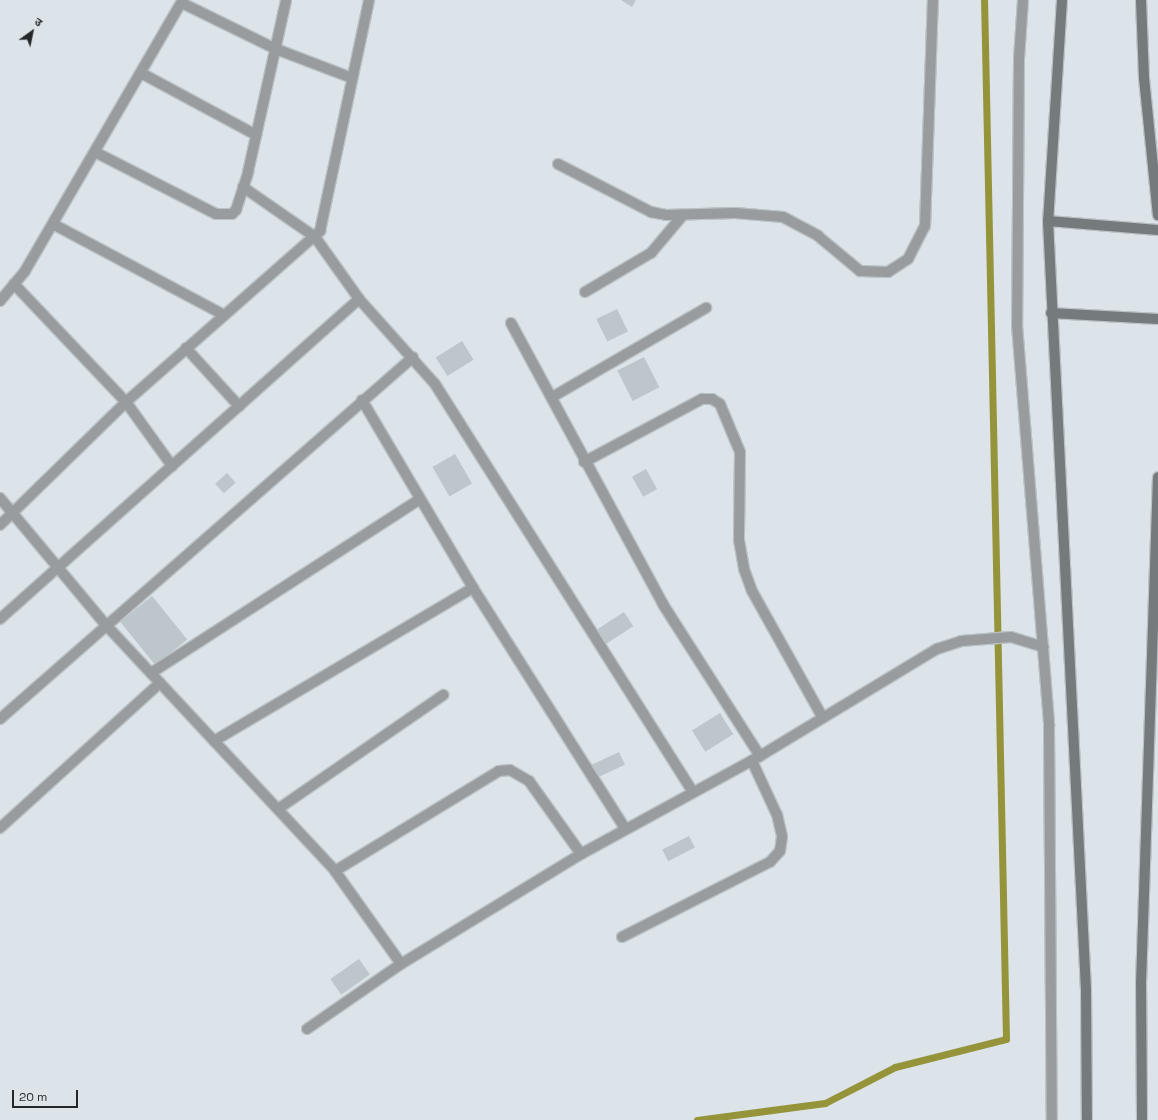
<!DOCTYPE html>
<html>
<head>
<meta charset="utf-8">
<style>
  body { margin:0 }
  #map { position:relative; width:1158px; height:1120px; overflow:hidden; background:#dce4e9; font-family:"Space Grotesk","Noto Sans Devanagari",sans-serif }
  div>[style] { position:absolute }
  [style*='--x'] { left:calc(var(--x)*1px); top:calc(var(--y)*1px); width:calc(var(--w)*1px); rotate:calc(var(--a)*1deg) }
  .stream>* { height:7px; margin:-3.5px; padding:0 3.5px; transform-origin:3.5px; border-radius:3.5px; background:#96943a }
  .building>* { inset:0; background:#bdc6ca; transform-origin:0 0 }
  .roads { filter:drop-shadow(1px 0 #bbc2c6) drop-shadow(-1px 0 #bbc2c6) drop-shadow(0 1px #bbc2c6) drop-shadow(0 -1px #bbc2c6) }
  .minor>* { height:10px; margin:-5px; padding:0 5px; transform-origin:5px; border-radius:5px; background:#989c9e }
  .tertiary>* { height:10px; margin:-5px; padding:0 5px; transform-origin:5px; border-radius:5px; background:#989c9e }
  .secondary>* { height:10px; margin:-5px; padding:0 5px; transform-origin:5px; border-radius:5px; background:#757a7c }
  span { translate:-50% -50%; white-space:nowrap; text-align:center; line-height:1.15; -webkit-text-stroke:3px #dce4e9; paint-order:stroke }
  .north { position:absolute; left:12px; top:12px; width:40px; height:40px; -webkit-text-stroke:3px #dce4e9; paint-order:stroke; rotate:33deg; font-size:11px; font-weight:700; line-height:16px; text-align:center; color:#242728 }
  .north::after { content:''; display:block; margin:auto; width:14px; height:18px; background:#242728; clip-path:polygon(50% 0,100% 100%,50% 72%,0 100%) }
  .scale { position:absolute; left:12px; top:1090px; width:66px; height:18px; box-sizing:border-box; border:2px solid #242728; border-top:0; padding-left:5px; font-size:12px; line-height:14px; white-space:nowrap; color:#242728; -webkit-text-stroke:3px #dce4e9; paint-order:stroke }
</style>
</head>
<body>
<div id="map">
  <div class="stream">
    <div style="--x:697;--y:1120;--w:129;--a:-7.6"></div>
    <div style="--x:825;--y:1103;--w:79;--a:-27.2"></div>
    <div style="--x:895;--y:1067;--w:114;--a:-14.2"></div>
    <div style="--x:1006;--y:1039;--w:1039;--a:-91.21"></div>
  </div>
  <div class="building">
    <div style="clip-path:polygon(621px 0,636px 0,632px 7px)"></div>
    <div style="left:617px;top:309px;width:25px;height:23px;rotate:64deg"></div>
    <div style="left:462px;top:341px;width:22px;height:31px;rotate:58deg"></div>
    <div style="left:644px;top:357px;width:34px;height:30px;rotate:63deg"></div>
    <div style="left:455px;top:454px;width:34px;height:26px;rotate:60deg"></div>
    <div style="left:646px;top:469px;width:23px;height:16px;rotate:61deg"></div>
    <div style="left:227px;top:473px;width:13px;height:16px;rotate:48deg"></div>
    <div style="left:152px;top:596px;width:56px;height:41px;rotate:51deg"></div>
    <div style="left:624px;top:612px;width:17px;height:34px;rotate:57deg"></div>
    <div style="left:720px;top:713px;width:25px;height:33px;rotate:58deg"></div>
    <div style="left:619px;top:752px;width:14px;height:31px;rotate:65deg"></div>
    <div style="left:689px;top:836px;width:13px;height:30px;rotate:63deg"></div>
    <div style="left:359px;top:959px;width:19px;height:35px;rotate:55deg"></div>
  </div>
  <div class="roads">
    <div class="minor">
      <div style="--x:182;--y:3;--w:105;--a:26.1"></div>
      <div style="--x:276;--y:49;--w:81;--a:20.9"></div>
      <div style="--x:141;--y:73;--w:131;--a:28.3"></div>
      <div style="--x:95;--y:152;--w:136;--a:27.1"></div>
      <div style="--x:216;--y:214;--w:16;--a:0"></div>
      <div style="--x:232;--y:214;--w:6;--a:-45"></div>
      <div style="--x:236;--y:210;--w:40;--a:-72"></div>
      <div style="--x:248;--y:172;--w:176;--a:-77.5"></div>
      <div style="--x:558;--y:164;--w:105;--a:27.3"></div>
      <div style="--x:651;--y:212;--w:15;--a:11"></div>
      <div style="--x:666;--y:215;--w:69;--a:-1.7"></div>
      <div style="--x:735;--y:213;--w:48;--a:4.8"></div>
      <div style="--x:783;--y:217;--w:40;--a:28"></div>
      <div style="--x:818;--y:236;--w:55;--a:39.8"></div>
      <div style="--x:860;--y:271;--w:28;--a:2"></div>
      <div style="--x:888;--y:272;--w:24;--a:-33"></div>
      <div style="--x:908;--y:259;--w:37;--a:-63"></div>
      <div style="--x:925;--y:226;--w:226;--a:-88"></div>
      <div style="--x:243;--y:187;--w:88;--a:34.8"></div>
      <div style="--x:315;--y:237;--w:76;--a:54.6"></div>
      <div style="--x:359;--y:299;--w:114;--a:48.2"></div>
      <div style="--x:435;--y:384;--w:481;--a:57.7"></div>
      <div style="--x:53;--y:224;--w:194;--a:28"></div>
      <div style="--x:14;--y:284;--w:163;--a:46.5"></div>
      <div style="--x:126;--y:402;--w:79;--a:54.3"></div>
      <div style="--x:585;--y:292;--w:77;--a:-30.6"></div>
      <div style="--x:651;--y:253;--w:50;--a:-49.9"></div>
      <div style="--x:0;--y:301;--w:39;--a:-50"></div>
      <div style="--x:25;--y:271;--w:314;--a:-59.8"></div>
      <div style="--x:511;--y:323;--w:322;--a:61.6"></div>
      <div style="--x:664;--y:606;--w:178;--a:57.4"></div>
      <div style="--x:186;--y:348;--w:79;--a:47.6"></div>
      <div style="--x:239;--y:406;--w:161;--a:-41.7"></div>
      <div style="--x:554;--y:396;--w:176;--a:-30.1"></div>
      <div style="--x:362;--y:400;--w:218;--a:59.4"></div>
      <div style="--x:473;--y:588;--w:284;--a:57.7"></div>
      <div style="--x:584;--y:462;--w:134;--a:-28.1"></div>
      <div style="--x:702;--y:399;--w:10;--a:0"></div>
      <div style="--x:712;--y:399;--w:9;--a:32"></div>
      <div style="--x:720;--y:404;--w:52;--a:67.4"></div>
      <div style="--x:740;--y:452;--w:88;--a:90.7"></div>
      <div style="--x:739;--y:540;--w:29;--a:80"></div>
      <div style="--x:744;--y:569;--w:23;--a:70"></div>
      <div style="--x:752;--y:591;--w:145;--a:60.8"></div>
      <div style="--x:0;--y:498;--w:165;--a:50.2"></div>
      <div style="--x:106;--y:625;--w:336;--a:47"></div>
      <div style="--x:335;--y:871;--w:114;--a:54.6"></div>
      <div style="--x:0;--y:525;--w:176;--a:-44.3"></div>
      <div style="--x:126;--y:402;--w:259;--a:-41.4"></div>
      <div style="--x:320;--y:231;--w:236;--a:-78"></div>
      <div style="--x:0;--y:619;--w:320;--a:-41.7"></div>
      <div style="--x:151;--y:673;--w:320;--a:-32.9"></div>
      <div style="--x:0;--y:719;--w:549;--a:-41.23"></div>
      <div style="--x:214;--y:741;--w:301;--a:-30.6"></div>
      <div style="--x:278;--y:809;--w:201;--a:-34.6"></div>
      <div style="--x:0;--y:828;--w:216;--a:-42.2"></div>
      <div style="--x:335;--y:871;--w:192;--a:-31.4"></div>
      <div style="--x:499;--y:771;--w:11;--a:-5"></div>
      <div style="--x:510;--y:770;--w:22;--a:30"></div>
      <div style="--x:529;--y:781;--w:90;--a:54.5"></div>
      <div style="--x:622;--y:937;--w:166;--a:-26.9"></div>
      <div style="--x:770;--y:862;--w:15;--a:-48"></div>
      <div style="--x:780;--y:851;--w:15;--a:-82"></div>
      <div style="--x:782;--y:836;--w:22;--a:-103"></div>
      <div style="--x:777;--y:815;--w:60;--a:-114.8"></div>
      <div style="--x:307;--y:1029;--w:114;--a:-34.7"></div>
      <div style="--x:401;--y:964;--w:211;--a:-31.4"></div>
      <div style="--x:581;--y:854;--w:204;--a:-28.7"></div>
      <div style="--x:760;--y:756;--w:207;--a:-31.2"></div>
      <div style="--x:937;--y:649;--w:25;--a:-18"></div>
      <div style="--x:961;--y:641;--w:50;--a:-4.6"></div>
      <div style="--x:1011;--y:637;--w:34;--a:17"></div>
    </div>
    <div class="tertiary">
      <div style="--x:1023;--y:0;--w:58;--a:93.9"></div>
      <div style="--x:1019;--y:58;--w:267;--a:90.4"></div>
      <div style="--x:1017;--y:325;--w:402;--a:85.4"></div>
      <div style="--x:1049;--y:726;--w:394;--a:89.6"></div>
    </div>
    <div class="secondary">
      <div style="--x:1062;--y:0;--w:221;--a:93.6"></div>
      <div style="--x:1048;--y:221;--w:769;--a:87.17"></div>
      <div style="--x:1086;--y:989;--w:131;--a:89.6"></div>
      <div style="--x:1141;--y:0;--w:78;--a:87.8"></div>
      <div style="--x:1144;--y:78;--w:138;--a:84.2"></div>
      <div style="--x:1048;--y:221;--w:110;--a:4.7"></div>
      <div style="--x:1051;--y:313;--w:107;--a:3.2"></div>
      <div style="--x:1142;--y:1120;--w:136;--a:-90.4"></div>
      <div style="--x:1141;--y:984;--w:507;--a:-88.08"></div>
    </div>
  </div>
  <div class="north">उ</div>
  <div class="scale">20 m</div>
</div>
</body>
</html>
